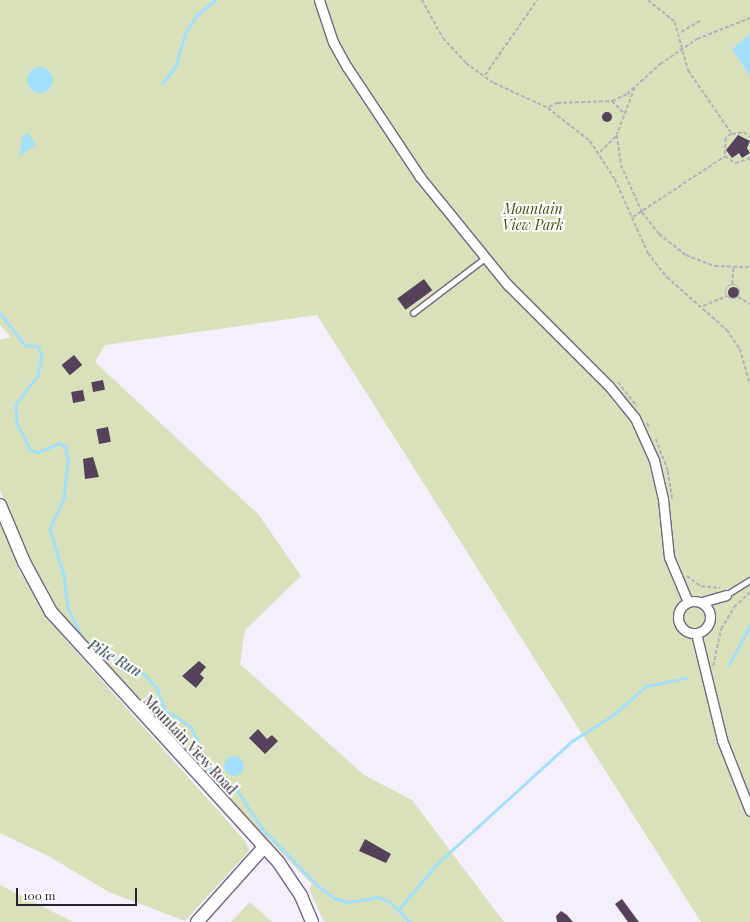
<!DOCTYPE html>
<html>
<head>
<meta charset="utf-8">
<style>
  body { margin:0 }
  #map { position:relative; width:750px; height:922px; overflow:hidden; background:#f5effc; font-family:"Playfair Display",serif }
  div>[style] { position:absolute }
  [style*='--x'] { left:calc(var(--x)*1px); top:calc(var(--y)*1px); width:calc(var(--w)*1px); rotate:calc(var(--a)*1deg) }
  .green>* { inset:0; background:#d9e1bb }
  .water>* { inset:0; background:#a3dffa }
  .round { border-radius:50% }
  .stream>* { height:2.5px; margin:-1.25px; padding:0 1.25px; transform-origin:1.25px; border-radius:1.25px; background:#a3dffa }
  .building>* { inset:0; background:#56415a; transform-origin:0 0 }
  .path>* { height:1.5px; margin-top:-0.75px; transform-origin:0; background:repeating-linear-gradient(90deg,#b5afbc 0 4px,transparent 0 6px) }
  .path>.ring { margin:-0.75px; padding:0; box-sizing:content-box; background:none; border:1.5px solid #b5afbc; border-radius:50% }
  .roads { filter:drop-shadow(1px 0 #756583) drop-shadow(-1px 0 #756583) drop-shadow(0 1px #756583) drop-shadow(0 -1px #756583) }
  .service>* { height:4.5px; margin:-2.25px; padding:0 2.25px; transform-origin:2.25px; border-radius:2.25px; background:#fff }
  .minor>* { height:9px; margin:-4.5px; padding:0 4.5px; transform-origin:4.5px; border-radius:4.5px; background:#fff }
  .minor>.ring { margin:-4.5px; padding:0; box-sizing:content-box; background:none; border:9px solid #fff; border-radius:50% }
  .tertiary>* { height:12px; margin:-6px; padding:0 6px; transform-origin:6px; border-radius:6px; background:#fff }
  span { translate:-50% -50%; white-space:nowrap; text-align:center; line-height:1.15; -webkit-text-stroke:4px #fff; paint-order:stroke }
  .park-label { font-size:14px; color:#454d10; font-style:italic }
  .street-label { font-size:14px; color:#29232f }
  .water-label { font-size:15px; color:#102d39; font-style:italic }
  .scale { position:absolute; left:16px; top:888px; width:121px; height:18px; box-sizing:border-box; border:2px solid #29232f; border-top:0; padding-left:5px; font-size:12px; line-height:14px; white-space:nowrap; color:#29232f; -webkit-text-stroke:3px #fff; paint-order:stroke }
</style>
</head>
<body>
<div id="map">
  <div class="green">
    <div style="clip-path:polygon(0 0,750px 0,750px 922px,701px 922px,317px 315px,105px 345px,95px 362px,259px 515px,301px 576px,245px 630px,240px 664px,364px 775px,412px 800px,504px 922px,324px 922px,309px 889px,312px 884px,193px 763px,67px 624px,29px 561px,0 490px,0 340px,11px 337px,0 325px)"></div>
    <div style="clip-path:polygon(0 521px,20px 572px,64px 638px,246px 842px,249px 851px,185px 921px,109px 892px,50px 857px,0 833px)"></div>
    <div style="clip-path:polygon(0 885px,73px 922px,0 922px)"></div>
    <div style="clip-path:polygon(250px 902px,272px 922px,231px 922px)"></div>
  </div>
  <div class="water">
    <div style="clip-path:polygon(750px 34px,750px 76px,732px 49px)"></div>
    <div class="round" style="left:27px;top:67px;width:26px;height:26px"></div>
    <div style="clip-path:polygon(28px 133px,36px 145px,19px 156px,23px 136px)"></div>
    <div class="round" style="left:224px;top:756px;width:20px;height:20px"></div>
  </div>
  <div class="stream">
    <div style="--x:162;--y:84;--w:21;--a:-53"></div>
    <div style="--x:175;--y:67;--w:37;--a:-73"></div>
    <div style="--x:186;--y:32;--w:19;--a:-58"></div>
    <div style="--x:196;--y:16;--w:25;--a:-40"></div>
    <div style="--x:0;--y:313;--w:41;--a:52"></div>
    <div style="--x:25;--y:345;--w:13;--a:4"></div>
    <div style="--x:38;--y:346;--w:12;--a:70"></div>
    <div style="--x:42;--y:357;--w:19;--a:102"></div>
    <div style="--x:38;--y:376;--w:36;--a:128"></div>
    <div style="--x:16;--y:404;--w:19;--a:87"></div>
    <div style="--x:17;--y:423;--w:30;--a:63"></div>
    <div style="--x:31;--y:450;--w:7;--a:16"></div>
    <div style="--x:38;--y:452;--w:23;--a:-23"></div>
    <div style="--x:59;--y:443;--w:8;--a:30"></div>
    <div style="--x:66;--y:447;--w:14;--a:82"></div>
    <div style="--x:68;--y:461;--w:38;--a:96"></div>
    <div style="--x:64;--y:499;--w:33;--a:115"></div>
    <div style="--x:50;--y:529;--w:48;--a:73.1"></div>
    <div style="--x:64;--y:575;--w:33;--a:83"></div>
    <div style="--x:68;--y:608;--w:37;--a:64"></div>
    <div style="--x:84;--y:641;--w:54;--a:32.2"></div>
    <div style="--x:130;--y:670;--w:17;--a:17"></div>
    <div style="--x:146;--y:675;--w:17;--a:50"></div>
    <div style="--x:157;--y:688;--w:23;--a:70"></div>
    <div style="--x:165;--y:710;--w:31;--a:32"></div>
    <div style="--x:191;--y:726;--w:47;--a:66.2"></div>
    <div style="--x:210;--y:769;--w:31;--a:36"></div>
    <div style="--x:235;--y:787;--w:49;--a:56.6"></div>
    <div style="--x:262;--y:828;--w:79;--a:46"></div>
    <div style="--x:317;--y:885;--w:21;--a:37"></div>
    <div style="--x:334;--y:898;--w:14;--a:17"></div>
    <div style="--x:347;--y:902;--w:32;--a:-9"></div>
    <div style="--x:379;--y:897;--w:12;--a:24"></div>
    <div style="--x:390;--y:902;--w:28;--a:45"></div>
    <div style="--x:729;--y:665;--w:45;--a:-62.3"></div>
    <div style="--x:399;--y:909;--w:62;--a:-49.6"></div>
    <div style="--x:439;--y:862;--w:180;--a:-42.3"></div>
    <div style="--x:572;--y:741;--w:49;--a:-32.4"></div>
    <div style="--x:613;--y:715;--w:44;--a:-41.3"></div>
    <div style="--x:646;--y:686;--w:41;--a:-11.3"></div>
  </div>
  <div class="building">
    <div class="round" style="left:602px;top:112px;width:10px;height:10px"></div>
    <div style="clip-path:polygon(738px 135px,750px 141px,747px 148px,750px 153px,742px 158px,739px 153px,732px 158px,726px 150px)"></div>
    <div style="left:424px;top:279px;width:14px;height:33px;rotate:54deg"></div>
    <div class="round" style="left:727.5px;top:286.5px;width:11px;height:11px"></div>
    <div style="left:74px;top:355px;width:13px;height:16px;rotate:51deg"></div>
    <div style="left:103px;top:380px;width:10px;height:12px;rotate:79deg"></div>
    <div style="left:83px;top:390px;width:11px;height:12px;rotate:80deg"></div>
    <div style="left:108px;top:427px;width:15px;height:12px;rotate:79deg"></div>
    <div style="clip-path:polygon(93px 457px,99px 477px,85px 479px,83px 459px)"></div>
    <div style="clip-path:polygon(199px 661px,206px 667px,200px 674px,204px 678px,196px 688px,182px 676px)"></div>
    <div style="clip-path:polygon(258px 729px,267px 739px,272px 735px,278px 741px,265px 754px,249px 738px)"></div>
    <div style="clip-path:polygon(365px 839px,391px 854px,386px 863px,359px 851px)"></div>
    <div style="clip-path:polygon(622px 899px,639px 922px,628px 922px,615px 904px)"></div>
    <div style="clip-path:polygon(561px 911px,567px 915px,573px 922px,557px 922px,556px 916px)"></div>
  </div>
  <div class="path">
    <div style="--x:422;--y:0;--w:43;--a:61.1"></div>
    <div style="--x:443;--y:38;--w:34;--a:47"></div>
    <div style="--x:466;--y:63;--w:34;--a:36"></div>
    <div style="--x:494;--y:83;--w:60;--a:24.8"></div>
    <div style="--x:548;--y:108;--w:53;--a:38.2"></div>
    <div style="--x:590;--y:141;--w:45;--a:56.7"></div>
    <div style="--x:615;--y:179;--w:81;--a:66"></div>
    <div style="--x:648;--y:253;--w:31;--a:52"></div>
    <div style="--x:667;--y:277;--w:80;--a:41.5"></div>
    <div style="--x:727;--y:330;--w:23;--a:56"></div>
    <div style="--x:740;--y:349;--w:36;--a:74"></div>
    <div style="--x:648;--y:0;--w:35;--a:39"></div>
    <div style="--x:675;--y:22;--w:50;--a:74.8"></div>
    <div style="--x:688;--y:70;--w:78;--a:55.5"></div>
    <div style="--x:732;--y:134;--w:12;--a:-9"></div>
    <div style="--x:744;--y:132;--w:8;--a:40"></div>
    <div style="--x:681;--y:32;--w:22;--a:-30"></div>
    <div style="--x:485;--y:75;--w:91;--a:-55.3"></div>
    <div style="--x:635;--y:88;--w:50;--a:111"></div>
    <div style="--x:617;--y:135;--w:30;--a:82"></div>
    <div style="--x:621;--y:165;--w:51;--a:65.9"></div>
    <div style="--x:642;--y:212;--w:28;--a:52"></div>
    <div style="--x:659;--y:234;--w:34;--a:38"></div>
    <div style="--x:686;--y:255;--w:31;--a:21"></div>
    <div style="--x:715;--y:266;--w:35;--a:2"></div>
    <div style="--x:612;--y:101;--w:16;--a:45"></div>
    <div style="--x:549;--y:107;--w:9;--a:-27"></div>
    <div style="--x:557;--y:103;--w:55;--a:-2.1"></div>
    <div style="--x:612;--y:101;--w:17;--a:-25"></div>
    <div style="--x:627;--y:94;--w:45;--a:-42.3"></div>
    <div style="--x:660;--y:64;--w:45;--a:-34"></div>
    <div style="--x:697;--y:39;--w:57;--a:-21.6"></div>
    <div style="--x:732;--y:134;--w:7;--a:146"></div>
    <div style="--x:726;--y:138;--w:18;--a:93"></div>
    <div style="--x:725;--y:156;--w:12;--a:35"></div>
    <div style="--x:735;--y:163;--w:14;--a:-17"></div>
    <div style="--x:600;--y:152;--w:24;--a:-45"></div>
    <div style="--x:750;--y:157;--w:4;--a:90"></div>
    <div style="--x:633;--y:217;--w:110;--a:-33.5"></div>
    <div style="--x:732;--y:284;--w:16;--a:-86"></div>
    <div class="ring" style="left:726px;top:285px;width:12.5px;height:12.5px"></div>
    <div style="--x:738;--y:297;--w:14;--a:30"></div>
    <div style="--x:703;--y:306;--w:26;--a:-23"></div>
    <div style="--x:618;--y:382;--w:31;--a:52"></div>
    <div style="--x:647;--y:423;--w:6;--a:59"></div>
    <div style="--x:656;--y:439;--w:34;--a:69"></div>
    <div style="--x:668;--y:471;--w:30;--a:81"></div>
    <div style="--x:687;--y:576;--w:17;--a:36"></div>
    <div style="--x:701;--y:586;--w:19;--a:6"></div>
    <div style="--x:713;--y:666;--w:38;--a:-78"></div>
    <div style="--x:721;--y:629;--w:26;--a:-59"></div>
    <div style="--x:734;--y:607;--w:22;--a:-43"></div>
  </div>
  <div class="roads">
    <div class="service">
      <div style="--x:413;--y:313;--w:89;--a:-37.3"></div>
      <div style="--x:726;--y:595;--w:28;--a:-32"></div>
    </div>
    <div class="minor">
      <div style="--x:319;--y:0;--w:44;--a:71.6"></div>
      <div style="--x:333;--y:42;--w:29;--a:61"></div>
      <div style="--x:347;--y:67;--w:132;--a:56.4"></div>
      <div style="--x:420;--y:177;--w:138;--a:50.9"></div>
      <div style="--x:507;--y:284;--w:144;--a:45"></div>
      <div style="--x:609;--y:386;--w:41;--a:50.9"></div>
      <div style="--x:635;--y:418;--w:46;--a:65.7"></div>
      <div style="--x:654;--y:460;--w:40;--a:77"></div>
      <div style="--x:663;--y:499;--w:58;--a:84.1"></div>
      <div style="--x:669;--y:557;--w:49;--a:67.1"></div>
      <div class="ring" style="left:678px;top:601px;width:23px;height:23px"></div>
      <div style="--x:702;--y:602;--w:25;--a:-16"></div>
      <div style="--x:696;--y:633;--w:110;--a:76.3"></div>
      <div style="--x:722;--y:740;--w:76;--a:68.5"></div>
    </div>
    <div class="tertiary">
      <div style="--x:0;--y:505;--w:62;--a:67.2"></div>
      <div style="--x:24;--y:562;--w:57;--a:61.6"></div>
      <div style="--x:51;--y:612;--w:339;--a:47.7"></div>
      <div style="--x:279;--y:863;--w:40;--a:56"></div>
      <div style="--x:301;--y:896;--w:28;--a:67"></div>
      <div style="--x:197;--y:922;--w:101;--a:-48.2"></div>
    </div>
  </div>
  <div class="park-label">
    <span style="left:533px;top:217px">Mountain<br>View Park</span>
  </div>
  <div class="street-label">
    <span style="left:190px;top:745px;rotate:47deg">Mountain View Road</span>
  </div>
  <div class="water-label">
    <span style="left:115px;top:658px;rotate:30deg">Pike Run</span>
  </div>
  <div class="scale">100 m</div>
</div>
</body>
</html>
